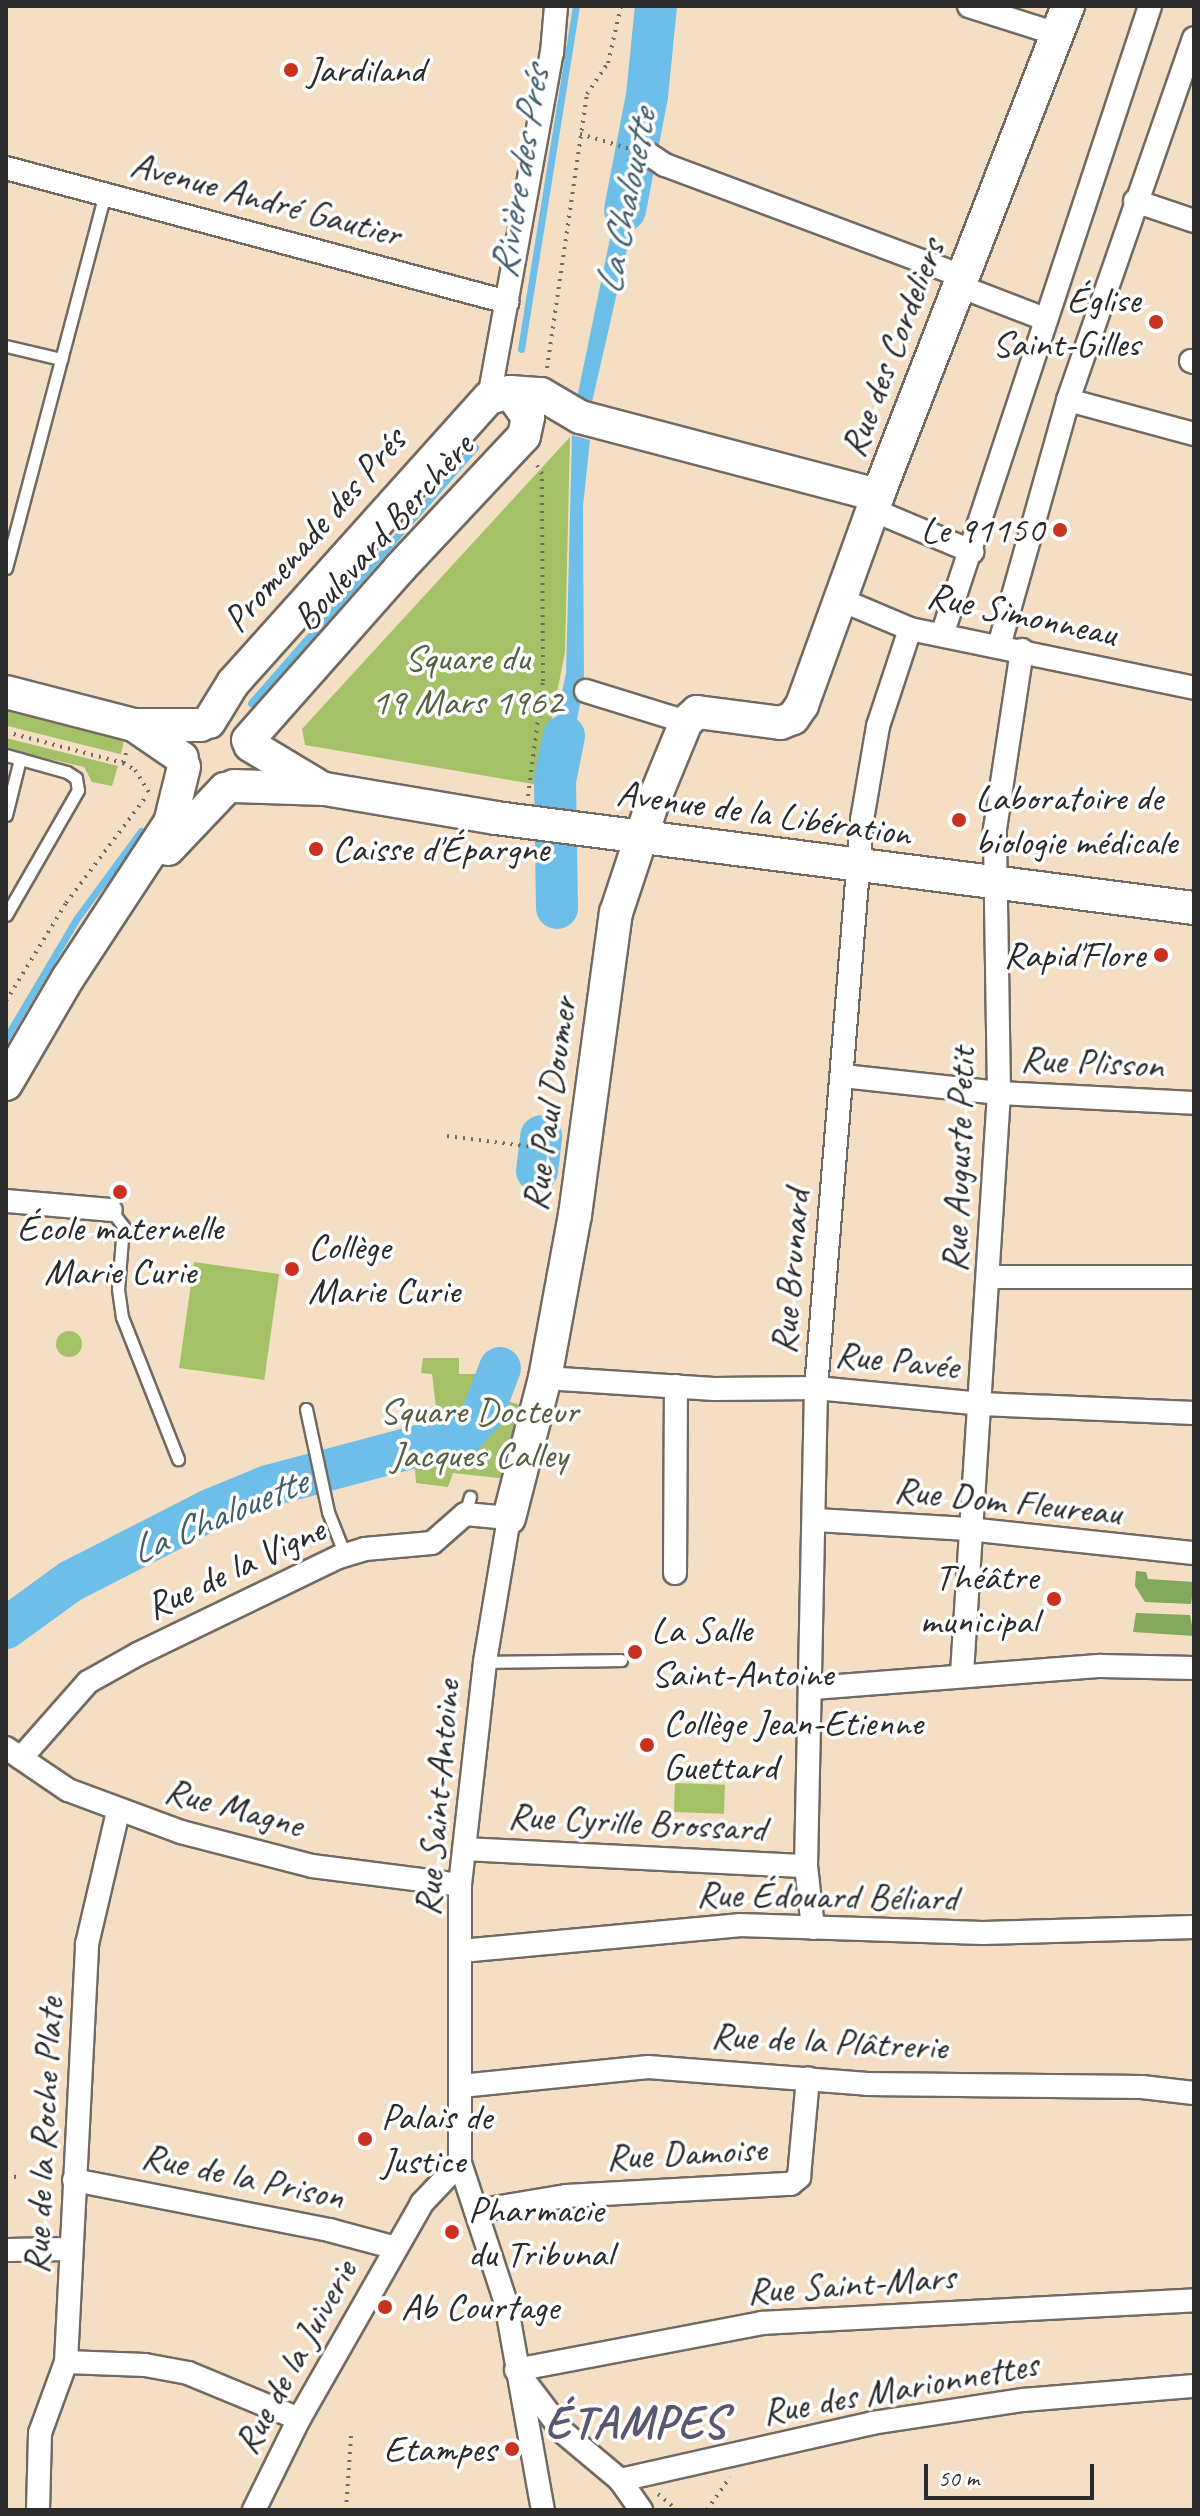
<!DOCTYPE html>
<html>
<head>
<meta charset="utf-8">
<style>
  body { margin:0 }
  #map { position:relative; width:1200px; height:2516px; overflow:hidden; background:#f5dfc4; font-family:Caveat,sans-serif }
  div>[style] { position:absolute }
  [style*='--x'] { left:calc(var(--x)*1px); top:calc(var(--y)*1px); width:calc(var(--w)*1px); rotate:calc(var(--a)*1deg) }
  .green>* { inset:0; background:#a4c168; transform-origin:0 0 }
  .round { border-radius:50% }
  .forest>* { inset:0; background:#83a75c }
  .water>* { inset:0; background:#6dbee8 }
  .stream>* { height:7px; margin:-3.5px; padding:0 3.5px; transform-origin:3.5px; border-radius:3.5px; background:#6dbee8 }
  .river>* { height:42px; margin:-21px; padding:0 21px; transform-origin:21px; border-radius:21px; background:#6dbee8 }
  .path>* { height:4px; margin-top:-2px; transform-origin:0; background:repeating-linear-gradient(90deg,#726a61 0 2px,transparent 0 8px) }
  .roads { filter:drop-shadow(2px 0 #726a61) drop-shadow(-2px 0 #726a61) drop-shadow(0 2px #726a61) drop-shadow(0 -2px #726a61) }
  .lane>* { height:11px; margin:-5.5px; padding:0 5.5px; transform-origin:5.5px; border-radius:5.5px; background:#fff }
  .street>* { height:22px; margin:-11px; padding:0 11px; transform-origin:11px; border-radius:11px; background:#fff }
  .secondary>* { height:32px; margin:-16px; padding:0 16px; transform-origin:16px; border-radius:16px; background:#fff }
  .dots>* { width:22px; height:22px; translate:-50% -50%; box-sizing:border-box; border:4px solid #fff; border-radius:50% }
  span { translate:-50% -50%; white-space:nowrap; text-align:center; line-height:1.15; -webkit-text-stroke:7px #fff; paint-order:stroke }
  .poi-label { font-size:38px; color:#2b2b2b }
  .left { translate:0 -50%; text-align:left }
  .right { translate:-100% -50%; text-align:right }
  .street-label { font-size:38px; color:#2b2b2b }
  .park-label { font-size:38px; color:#556040 }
  .water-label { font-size:40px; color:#425e6d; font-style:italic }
  .district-label { font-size:46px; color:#5a566f; font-weight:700; letter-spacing:2px }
  .frame { position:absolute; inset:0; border:8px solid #2b2b2b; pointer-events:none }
  .scale { position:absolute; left:924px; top:2464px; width:170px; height:36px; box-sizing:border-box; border:4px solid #2b2b2b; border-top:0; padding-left:10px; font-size:24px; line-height:28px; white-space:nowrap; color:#2b2b2b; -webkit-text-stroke:6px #fff; paint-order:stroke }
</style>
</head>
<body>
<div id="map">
  <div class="green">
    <div style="clip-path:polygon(570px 437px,565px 652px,539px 785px,305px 745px,302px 729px)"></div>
    <div style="left:6px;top:706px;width:123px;height:19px;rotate:14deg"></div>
    <div style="clip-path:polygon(6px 738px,118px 766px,112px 786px,92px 782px,84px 767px,6px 749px)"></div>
    <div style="left:194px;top:1262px;width:86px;height:107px;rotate:8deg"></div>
    <div class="round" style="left:56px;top:1331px;width:26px;height:26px"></div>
    <div style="clip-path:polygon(423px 1358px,459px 1358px,459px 1374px,481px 1374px,476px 1391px,526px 1407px,507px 1479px,453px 1473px,448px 1487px,416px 1483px,414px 1455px,427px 1450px,421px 1438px,439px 1434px,432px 1374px,421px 1373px)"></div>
    <div style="left:675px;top:1783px;width:50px;height:29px;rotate:2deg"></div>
  </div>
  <div class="forest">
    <div style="clip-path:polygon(1136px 1571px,1146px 1572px,1148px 1579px,1194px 1582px,1191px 1604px,1145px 1602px,1135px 1586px)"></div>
    <div style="clip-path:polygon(1136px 1613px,1190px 1615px,1194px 1636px,1133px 1632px)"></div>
  </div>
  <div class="water">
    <div style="clip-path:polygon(648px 6px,660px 6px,662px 36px,647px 152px,630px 146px,645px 61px)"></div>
    <div style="clip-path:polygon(628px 151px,648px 158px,592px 402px,577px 398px)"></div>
    <div style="clip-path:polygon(572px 435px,590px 440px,583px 506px,584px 684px,563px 791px,542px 789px,566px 673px)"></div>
  </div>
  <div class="stream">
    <div style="--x:521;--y:349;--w:347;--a:-80.9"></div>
    <div style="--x:251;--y:703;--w:340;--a:-48.8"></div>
    <div style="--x:6;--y:1038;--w:139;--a:-59.4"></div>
    <div style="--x:77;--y:918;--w:108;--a:-53.7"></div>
  </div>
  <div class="river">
    <div style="--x:625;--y:210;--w:116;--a:-79.1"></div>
    <div style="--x:647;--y:96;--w:90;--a:-84.3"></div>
    <div style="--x:557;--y:908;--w:127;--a:-90.9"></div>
    <div style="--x:555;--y:781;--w:46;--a:-78.7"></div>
    <div style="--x:537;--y:1171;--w:35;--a:-83"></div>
    <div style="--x:6;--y:1628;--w:80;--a:-35.9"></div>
    <div style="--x:71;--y:1581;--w:156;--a:-27.1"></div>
    <div style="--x:210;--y:1510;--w:63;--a:-22.5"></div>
    <div style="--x:268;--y:1486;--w:203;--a:-14.9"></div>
    <div style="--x:464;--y:1434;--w:28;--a:-48"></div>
    <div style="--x:483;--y:1413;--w:48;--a:-69.3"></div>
  </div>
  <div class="path">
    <div style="--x:580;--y:134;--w:53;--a:16.4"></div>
    <div style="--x:547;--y:368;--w:277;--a:-81.7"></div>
    <div style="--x:587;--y:94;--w:37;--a:-56"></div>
    <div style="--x:608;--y:63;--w:58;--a:-77.2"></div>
    <div style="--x:6;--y:732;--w:121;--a:14.8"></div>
    <div style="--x:126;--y:753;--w:10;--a:107"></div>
    <div style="--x:123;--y:763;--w:14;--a:30"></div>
    <div style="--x:135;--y:770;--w:26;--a:58"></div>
    <div style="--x:528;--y:796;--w:116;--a:-82.6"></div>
    <div style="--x:543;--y:681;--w:207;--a:-90.3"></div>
    <div style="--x:542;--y:474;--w:13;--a:-119"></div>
    <div style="--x:6;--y:1001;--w:115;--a:-58.5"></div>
    <div style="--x:66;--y:903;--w:136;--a:-53"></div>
    <div style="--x:447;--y:1136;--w:112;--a:7.2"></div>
    <div style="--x:6;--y:2176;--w:11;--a:5"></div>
    <div style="--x:658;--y:2494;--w:25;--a:40"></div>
    <div style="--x:346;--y:2510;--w:74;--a:-86.1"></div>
    <div style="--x:707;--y:2510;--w:40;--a:-55.1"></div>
  </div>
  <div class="roads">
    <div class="lane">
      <div style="--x:6;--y:346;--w:57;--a:13.3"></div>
      <div style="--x:6;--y:568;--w:387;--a:-75.2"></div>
      <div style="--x:6;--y:755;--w:63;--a:15.6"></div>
      <div style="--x:67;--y:772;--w:11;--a:34"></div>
      <div style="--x:76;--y:778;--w:12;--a:81"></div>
      <div style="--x:78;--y:790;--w:144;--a:119.9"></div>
      <div style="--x:6;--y:815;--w:58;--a:-76"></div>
      <div style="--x:111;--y:1210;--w:20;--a:53"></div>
      <div style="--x:123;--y:1226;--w:63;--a:94.5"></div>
      <div style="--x:118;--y:1289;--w:28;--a:82"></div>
      <div style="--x:122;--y:1317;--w:153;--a:68.5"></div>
      <div style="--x:306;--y:1409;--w:105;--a:77.9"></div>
      <div style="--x:328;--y:1512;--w:46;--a:68.4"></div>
      <div style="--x:465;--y:1514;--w:18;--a:-74"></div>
      <div style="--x:485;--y:1662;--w:136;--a:-0.8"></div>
    </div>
    <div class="street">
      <div style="--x:969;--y:6;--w:92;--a:17.7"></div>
      <div style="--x:650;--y:155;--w:18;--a:34"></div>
      <div style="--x:665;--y:165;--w:317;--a:20.5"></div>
      <div style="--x:6;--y:168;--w:519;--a:14.97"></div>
      <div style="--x:1135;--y:201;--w:62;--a:18.7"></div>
      <div style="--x:959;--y:286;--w:92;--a:21"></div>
      <div style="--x:1191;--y:361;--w:3;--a:18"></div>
      <div style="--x:489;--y:398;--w:351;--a:-79.7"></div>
      <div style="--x:552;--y:53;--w:47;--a:-85.1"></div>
      <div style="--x:1068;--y:400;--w:131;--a:15.1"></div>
      <div style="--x:873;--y:510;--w:108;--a:22.8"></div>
      <div style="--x:839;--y:599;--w:77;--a:22.9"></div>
      <div style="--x:910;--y:629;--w:290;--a:11.7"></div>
      <div style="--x:942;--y:635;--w:662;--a:-71.7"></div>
      <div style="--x:999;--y:646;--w:255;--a:-74.3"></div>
      <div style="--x:1068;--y:400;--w:383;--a:-70.8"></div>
      <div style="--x:586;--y:691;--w:105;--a:17.2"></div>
      <div style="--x:843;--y:1076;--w:157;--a:6.2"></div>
      <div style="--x:999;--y:1093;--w:195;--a:2.9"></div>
      <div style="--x:6;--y:1201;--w:105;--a:4.9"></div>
      <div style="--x:991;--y:1277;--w:203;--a:0"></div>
      <div style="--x:545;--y:1378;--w:169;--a:3.7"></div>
      <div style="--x:714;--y:1389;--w:102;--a:-0.6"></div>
      <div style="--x:816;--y:1388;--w:166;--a:5.5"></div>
      <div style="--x:981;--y:1404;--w:213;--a:2.4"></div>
      <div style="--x:816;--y:1520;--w:152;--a:3.4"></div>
      <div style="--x:968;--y:1529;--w:227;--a:6.1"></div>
      <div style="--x:675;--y:1573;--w:187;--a:-89.7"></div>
      <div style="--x:962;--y:1673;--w:581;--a:-86.35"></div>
      <div style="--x:999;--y:1093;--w:264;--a:-90.9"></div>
      <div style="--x:995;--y:829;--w:181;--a:-81.4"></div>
      <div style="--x:813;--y:1688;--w:289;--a:-4.4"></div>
      <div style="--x:1101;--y:1666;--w:93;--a:1.2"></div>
      <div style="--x:6;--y:1748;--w:75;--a:34.1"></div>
      <div style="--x:68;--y:1790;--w:121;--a:20.4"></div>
      <div style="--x:181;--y:1832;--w:135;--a:14.5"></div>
      <div style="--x:312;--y:1866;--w:149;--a:7.3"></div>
      <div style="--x:21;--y:1758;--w:101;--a:-48.6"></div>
      <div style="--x:88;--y:1682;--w:57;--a:-29.2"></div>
      <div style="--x:138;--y:1654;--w:223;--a:-25.8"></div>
      <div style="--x:339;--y:1557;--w:27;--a:-17"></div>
      <div style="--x:365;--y:1549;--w:67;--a:-5.1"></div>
      <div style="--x:432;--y:1543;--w:44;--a:-41.3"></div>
      <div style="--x:465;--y:1514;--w:44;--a:5.2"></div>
      <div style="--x:509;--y:1518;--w:146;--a:99.5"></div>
      <div style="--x:485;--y:1662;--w:224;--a:96.4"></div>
      <div style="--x:460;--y:1885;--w:278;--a:90"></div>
      <div style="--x:460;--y:2163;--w:147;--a:71.8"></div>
      <div style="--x:506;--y:2303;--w:210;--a:79.9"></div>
      <div style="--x:465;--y:1849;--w:341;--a:2.9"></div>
      <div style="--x:813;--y:1928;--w:62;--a:-96.4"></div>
      <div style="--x:806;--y:1866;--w:478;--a:-88.8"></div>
      <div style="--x:816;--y:1388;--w:570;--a:-85.37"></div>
      <div style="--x:862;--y:820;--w:95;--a:-80.3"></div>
      <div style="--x:878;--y:726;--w:102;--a:-71.7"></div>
      <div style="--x:461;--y:1951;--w:279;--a:-5.3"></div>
      <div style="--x:739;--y:1925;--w:244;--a:1.9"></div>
      <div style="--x:983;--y:1933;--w:211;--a:-1.6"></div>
      <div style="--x:461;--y:2086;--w:188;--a:-5.8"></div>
      <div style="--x:648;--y:2067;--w:220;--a:4.4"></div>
      <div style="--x:867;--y:2084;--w:275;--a:0.6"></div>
      <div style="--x:1142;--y:2087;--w:52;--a:6.6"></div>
      <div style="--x:74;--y:2180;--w:260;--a:11.1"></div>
      <div style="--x:329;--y:2230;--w:69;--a:15"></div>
      <div style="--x:476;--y:2211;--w:91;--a:-9.5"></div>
      <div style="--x:566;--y:2196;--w:225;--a:-3.1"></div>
      <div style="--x:791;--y:2184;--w:11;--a:-41"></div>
      <div style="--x:799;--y:2177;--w:99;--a:-84.8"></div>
      <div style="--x:6;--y:2250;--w:63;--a:-0.9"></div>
      <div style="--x:66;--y:2362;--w:79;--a:2.2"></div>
      <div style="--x:145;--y:2365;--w:44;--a:10.5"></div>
      <div style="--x:188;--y:2373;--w:120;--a:22.5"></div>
      <div style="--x:516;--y:2370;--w:250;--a:-10.8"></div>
      <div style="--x:762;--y:2323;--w:433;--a:-3"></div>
      <div style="--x:519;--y:2374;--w:74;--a:52.7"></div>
      <div style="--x:564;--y:2433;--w:73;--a:40"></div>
      <div style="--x:620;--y:2480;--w:37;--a:55"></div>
      <div style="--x:620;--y:2480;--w:258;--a:-12.7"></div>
      <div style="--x:872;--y:2423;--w:153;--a:-8.7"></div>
      <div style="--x:1023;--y:2400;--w:172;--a:-4.7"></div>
      <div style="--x:38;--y:2510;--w:77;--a:-88.5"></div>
      <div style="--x:40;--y:2433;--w:76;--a:-69.9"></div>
      <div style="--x:66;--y:2362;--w:419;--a:-87.1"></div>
      <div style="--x:87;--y:1944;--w:136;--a:-76.8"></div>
      <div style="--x:254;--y:2510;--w:102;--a:-63.7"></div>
      <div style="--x:299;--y:2419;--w:249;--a:-60.3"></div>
      <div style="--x:422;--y:2203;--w:55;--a:-46.5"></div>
    </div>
    <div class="secondary">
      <div style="--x:6;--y:692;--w:132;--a:14.5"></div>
      <div style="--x:134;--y:725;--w:67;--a:0"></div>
      <div style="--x:209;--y:722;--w:46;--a:-58.4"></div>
      <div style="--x:233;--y:683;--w:383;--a:-48.1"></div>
      <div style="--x:489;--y:398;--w:22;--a:-16"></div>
      <div style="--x:510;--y:392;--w:31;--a:4"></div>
      <div style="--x:541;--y:394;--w:45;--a:30.5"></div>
      <div style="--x:580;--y:417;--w:308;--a:14.7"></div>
      <div style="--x:134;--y:725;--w:58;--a:34.5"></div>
      <div style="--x:248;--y:740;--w:230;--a:-48.5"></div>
      <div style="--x:400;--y:568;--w:181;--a:-46.8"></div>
      <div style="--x:524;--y:436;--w:19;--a:-78"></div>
      <div style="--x:528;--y:417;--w:31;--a:-126"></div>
      <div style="--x:250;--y:745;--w:79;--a:31.1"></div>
      <div style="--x:234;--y:786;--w:91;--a:1.9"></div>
      <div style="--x:325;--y:789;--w:173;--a:9.6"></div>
      <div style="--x:496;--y:818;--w:704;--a:7.35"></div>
      <div style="--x:168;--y:849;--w:83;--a:-46.5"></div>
      <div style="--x:6;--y:1084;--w:123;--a:-59.7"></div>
      <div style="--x:68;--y:978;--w:186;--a:-56.7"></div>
      <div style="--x:170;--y:823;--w:58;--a:-76"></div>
      <div style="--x:509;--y:1518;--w:145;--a:-75.6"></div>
      <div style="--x:545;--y:1378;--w:166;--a:-79.6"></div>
      <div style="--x:575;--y:1215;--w:305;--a:-82.3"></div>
      <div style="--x:616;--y:913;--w:112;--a:-71.7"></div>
      <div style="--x:651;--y:807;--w:92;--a:-67.6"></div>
      <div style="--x:686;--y:722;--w:15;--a:-42"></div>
      <div style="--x:697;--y:712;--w:84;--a:7.5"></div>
      <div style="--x:780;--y:723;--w:14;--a:-21"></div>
      <div style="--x:793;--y:718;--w:16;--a:-55"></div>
      <div style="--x:802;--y:705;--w:223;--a:-70.1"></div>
      <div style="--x:878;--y:495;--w:525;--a:-68.77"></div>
    </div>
  </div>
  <div class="dots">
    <div style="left:291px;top:70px;background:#c8321e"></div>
    <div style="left:1156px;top:322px;background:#c8321e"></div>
    <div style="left:1060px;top:530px;background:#c8321e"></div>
    <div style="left:959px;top:820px;background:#c8321e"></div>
    <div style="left:316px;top:849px;background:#c8321e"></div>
    <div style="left:1161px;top:955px;background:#c8321e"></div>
    <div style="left:120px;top:1192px;background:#c8321e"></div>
    <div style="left:292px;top:1269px;background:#c8321e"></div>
    <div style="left:1054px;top:1599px;background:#c8321e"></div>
    <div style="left:635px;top:1652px;background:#c8321e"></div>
    <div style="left:647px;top:1745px;background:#c8321e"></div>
    <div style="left:365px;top:2139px;background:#c8321e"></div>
    <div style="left:452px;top:2232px;background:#c8321e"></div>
    <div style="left:385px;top:2307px;background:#c8321e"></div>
    <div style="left:512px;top:2449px;background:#c8321e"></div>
  </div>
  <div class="poi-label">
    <span class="left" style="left:307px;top:70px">Jardiland</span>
    <span class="right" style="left:1140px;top:322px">Église<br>Saint-Gilles</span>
    <span class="right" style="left:1044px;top:530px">Le 91150</span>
    <span class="left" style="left:975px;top:820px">Laboratoire de<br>biologie médicale</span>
    <span class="left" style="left:332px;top:849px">Caisse d'Épargne</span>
    <span class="right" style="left:1145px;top:955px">Rapid'Flore</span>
    <span style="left:120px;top:1250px">École maternelle<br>Marie Curie</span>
    <span class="left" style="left:308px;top:1269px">Collège<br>Marie Curie</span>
    <span class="right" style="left:1038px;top:1599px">Théâtre<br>municipal</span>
    <span class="left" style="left:651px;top:1652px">La Salle<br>Saint-Antoine</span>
    <span class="left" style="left:663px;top:1745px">Collège Jean-Etienne<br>Guettard</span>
    <span class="left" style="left:381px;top:2139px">Palais de<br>Justice</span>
    <span class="left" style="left:468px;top:2232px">Pharmacie<br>du Tribunal</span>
    <span class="left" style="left:401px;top:2307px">Ab Courtage</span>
    <span class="right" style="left:496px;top:2449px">Etampes</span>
  </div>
  <div class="street-label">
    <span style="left:266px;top:199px;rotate:15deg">Avenue André Gautier</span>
    <span style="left:892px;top:348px;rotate:-69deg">Rue des Cordeliers</span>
    <span style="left:314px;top:530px;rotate:-49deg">Promenade des Prés</span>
    <span style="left:383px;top:532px;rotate:-48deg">Boulevard Berchère</span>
    <span style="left:1022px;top:614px;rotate:12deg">Rue Simonneau</span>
    <span style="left:764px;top:813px;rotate:8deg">Avenue de la Libération</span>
    <span style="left:1092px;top:1062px;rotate:3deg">Rue Plisson</span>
    <span style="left:549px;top:1104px;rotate:-82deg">Rue Paul Doumer</span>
    <span style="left:958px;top:1160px;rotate:-88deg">Rue Auguste Petit</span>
    <span style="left:790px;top:1272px;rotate:-85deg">Rue Brunard</span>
    <span style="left:897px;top:1360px;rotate:6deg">Rue Pavée</span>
    <span style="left:1008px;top:1501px;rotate:6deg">Rue Dom Fleureau</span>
    <span style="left:235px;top:1568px;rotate:-25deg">Rue de la Vigne</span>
    <span style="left:437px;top:1798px;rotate:-85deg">Rue Saint-Antoine</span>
    <span style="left:234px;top:1807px;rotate:15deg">Rue Magne</span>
    <span style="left:637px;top:1822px;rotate:3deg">Rue Cyrille Brossard</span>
    <span style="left:827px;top:1896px;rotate:1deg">Rue Édouard Béliard</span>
    <span style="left:829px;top:2041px;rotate:3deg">Rue de la Plâtrerie</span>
    <span style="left:43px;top:2136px;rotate:-87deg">Rue de la Roche Plate</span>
    <span style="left:686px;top:2153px;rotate:-3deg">Rue Damoise</span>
    <span style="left:243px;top:2176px;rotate:12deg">Rue de la Prison</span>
    <span style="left:851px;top:2284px;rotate:-4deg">Rue Saint-Mars</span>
    <span style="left:295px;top:2357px;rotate:-61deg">Rue de la Juiverie</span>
    <span style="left:900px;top:2388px;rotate:-10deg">Rue des Marionnettes</span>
  </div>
  <div class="park-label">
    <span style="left:467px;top:680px">Square du<br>19 Mars 1962</span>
    <span style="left:479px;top:1433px">Square Docteur<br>Jacques Calley</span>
  </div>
  <div class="water-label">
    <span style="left:519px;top:173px;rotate:-81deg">Rivière des Prés</span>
    <span style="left:625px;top:202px;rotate:-79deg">La Chalouette</span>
    <span style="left:218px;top:1516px;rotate:-23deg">La Chalouette</span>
  </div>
  <div class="district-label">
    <span style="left:636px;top:2422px">ÉTAMPES</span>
  </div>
  <div class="frame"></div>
  <div class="scale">50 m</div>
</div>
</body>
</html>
